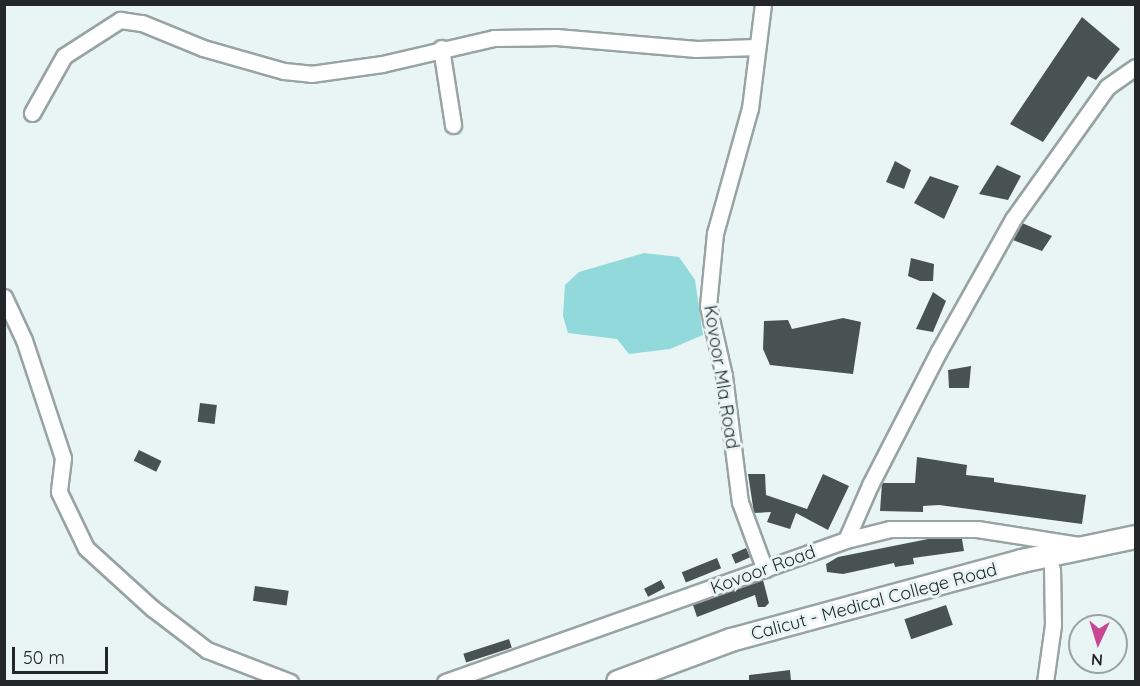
<!DOCTYPE html>
<html>
<head>
<meta charset="utf-8">
<style>
  body { margin:0 }
  #map { position:relative; width:1140px; height:686px; overflow:hidden; background:#e9f5f5; font-family:Quicksand,sans-serif }
  div>[style] { position:absolute }
  [style*='--x'] { left:calc(var(--x)*1px); top:calc(var(--y)*1px); width:calc(var(--w)*1px); rotate:calc(var(--a)*1deg) }
  .green>* { inset:0; background:#91d9da }
  .building>* { inset:0; background:#495252; transform-origin:0 0 }
  .roads { filter:drop-shadow(2px 0 #98a3a3) drop-shadow(-2px 0 #98a3a3) drop-shadow(0 2px #98a3a3) drop-shadow(0 -2px #98a3a3) }
  .street>* { height:15px; margin:-7.5px; padding:0 7.5px; transform-origin:7.5px; border-radius:7.5px; background:#fff }
  .secondary>* { height:22px; margin:-11px; padding:0 11px; transform-origin:11px; border-radius:11px; background:#fff }
  span { translate:-50% -50%; white-space:nowrap; text-align:center; line-height:1.15; -webkit-text-stroke:6px #e9f5f5; paint-order:stroke }
  .street-label { font-size:18px; color:#232727 }
  .frame { position:absolute; inset:0; border:6px solid #232727; pointer-events:none }
  .north { position:absolute; left:1068px; top:614px; width:60px; height:60px; box-sizing:border-box; background:#e9f5f5; border:2px solid #9aa3a3; border-radius:50%; rotate:184deg; font-size:16px; font-weight:700; line-height:24px; text-align:center; color:#232727 }
  .north::after { content:''; display:block; margin:auto; width:21px; height:27px; background:#c74793; clip-path:polygon(50% 0,100% 100%,50% 72%,0 100%) }
  .scale { position:absolute; left:12px; top:647px; width:96px; height:27px; box-sizing:border-box; border:3px solid #232727; border-top:0; padding-left:8px; font-size:18px; line-height:21px; white-space:nowrap; color:#232727; -webkit-text-stroke:4px #e9f5f5; paint-order:stroke }
</style>
</head>
<body>
<div id="map">
  <div class="green">
    <div style="clip-path:polygon(644px 253px,679px 257px,695px 280px,703px 335px,670px 349px,629px 354px,617px 339px,568px 333px,563px 316px,565px 285px,579px 272px)"></div>
  </div>
  <div class="building">
    <div style="clip-path:polygon(1082px 17px,1120px 49px,1096px 80px,1088px 76px,1043px 142px,1010px 124px)"></div>
    <div style="clip-path:polygon(895px 161px,911px 170px,904px 189px,886px 182px)"></div>
    <div style="clip-path:polygon(997px 165px,1021px 176px,1008px 200px,979px 194px)"></div>
    <div style="clip-path:polygon(930px 176px,959px 186px,944px 219px,914px 203px)"></div>
    <div style="clip-path:polygon(1022px 223px,1052px 236px,1042px 251px,1013px 240px)"></div>
    <div style="clip-path:polygon(911px 258px,934px 264px,933px 281px,920px 281px,908px 276px)"></div>
    <div style="clip-path:polygon(933px 292px,946px 301px,933px 332px,916px 329px)"></div>
    <div style="clip-path:polygon(843px 318px,861px 322px,853px 374px,770px 365px,763px 349px,764px 321px,788px 320px,792px 329px)"></div>
    <div style="clip-path:polygon(971px 366px,969px 388px,949px 388px,948px 370px)"></div>
    <div style="left:200px;top:403px;width:17px;height:19px;rotate:7deg"></div>
    <div style="left:139px;top:450px;width:25px;height:12px;rotate:26deg"></div>
    <div style="clip-path:polygon(917px 457px,967px 465px,966px 475px,994px 478px,994px 482px,1086px 495px,1082px 524px,939px 505px,923px 506px,923px 512px,880px 511px,882px 483px,915px 483px)"></div>
    <div style="clip-path:polygon(748px 474px,765px 474px,766px 495px,807px 509px,823px 474px,849px 486px,828px 530px,796px 513px,790px 529px,767px 522px,771px 512px,754px 513px)"></div>
    <div style="clip-path:polygon(928px 539px,962px 539px,964px 551px,913px 558px,914px 564px,895px 567px,894px 563px,843px 574px,827px 572px,826px 564px,838px 557px)"></div>
    <div style="left:746px;top:548px;width:10px;height:16px;rotate:66deg"></div>
    <div style="left:717px;top:558px;width:11px;height:38px;rotate:68deg"></div>
    <div style="left:661px;top:580px;width:9px;height:19px;rotate:63deg"></div>
    <div style="clip-path:polygon(763px 580px,769px 603px,765px 607px,758px 607px,755px 595px,697px 617px,693px 605px)"></div>
    <div style="left:255px;top:586px;width:34px;height:15px;rotate:8deg"></div>
    <div style="left:946px;top:605px;width:21px;height:44px;rotate:71deg"></div>
    <div style="left:509px;top:639px;width:9px;height:48px;rotate:72deg"></div>
    <div style="clip-path:polygon(790px 670px,791px 681px,749px 681px,749px 675px)"></div>
  </div>
  <div class="roads">
    <div class="street">
      <div style="--x:763;--y:4;--w:105;--a:97.1"></div>
      <div style="--x:750;--y:108;--w:130;--a:105.6"></div>
      <div style="--x:715;--y:233;--w:73;--a:95.5"></div>
      <div style="--x:708;--y:306;--w:72;--a:77.1"></div>
      <div style="--x:724;--y:376;--w:127;--a:82.8"></div>
      <div style="--x:740;--y:502;--w:72;--a:69.8"></div>
      <div style="--x:441;--y:48;--w:78;--a:81.1"></div>
      <div style="--x:32;--y:113;--w:65;--a:-60.7"></div>
      <div style="--x:64;--y:56;--w:67;--a:-32.7"></div>
      <div style="--x:120;--y:20;--w:22;--a:8"></div>
      <div style="--x:142;--y:23;--w:66;--a:22.3"></div>
      <div style="--x:203;--y:48;--w:84;--a:15.9"></div>
      <div style="--x:284;--y:71;--w:27;--a:6"></div>
      <div style="--x:311;--y:74;--w:72;--a:-8"></div>
      <div style="--x:382;--y:64;--w:115;--a:-13.1"></div>
      <div style="--x:494;--y:38;--w:62;--a:-0.9"></div>
      <div style="--x:556;--y:37;--w:141;--a:4.9"></div>
      <div style="--x:696;--y:49;--w:61;--a:-1.9"></div>
      <div style="--x:4;--y:297;--w:47;--a:65.1"></div>
      <div style="--x:24;--y:340;--w:124;--a:71.7"></div>
      <div style="--x:63;--y:458;--w:34;--a:97"></div>
      <div style="--x:59;--y:492;--w:62;--a:64.3"></div>
      <div style="--x:86;--y:548;--w:89;--a:42.3"></div>
      <div style="--x:152;--y:608;--w:69;--a:37.4"></div>
      <div style="--x:207;--y:650;--w:89;--a:21.1"></div>
      <div style="--x:846;--y:540;--w:60;--a:-66.4"></div>
      <div style="--x:870;--y:485;--w:151;--a:-62.8"></div>
      <div style="--x:939;--y:351;--w:151;--a:-60.7"></div>
      <div style="--x:1013;--y:219;--w:162;--a:-54.5"></div>
      <div style="--x:1107;--y:87;--w:35;--a:-35"></div>
      <div style="--x:445;--y:682;--w:425;--a:-19.5"></div>
      <div style="--x:846;--y:540;--w:45;--a:-14"></div>
      <div style="--x:890;--y:529;--w:87;--a:0"></div>
      <div style="--x:977;--y:529;--w:103;--a:8.9"></div>
      <div style="--x:1045;--y:682;--w:58;--a:-82"></div>
      <div style="--x:1053;--y:625;--w:56;--a:-91"></div>
    </div>
    <div class="secondary">
      <div style="--x:618;--y:682;--w:121;--a:-20.4"></div>
      <div style="--x:731;--y:640;--w:302;--a:-15.2"></div>
      <div style="--x:1022;--y:561;--w:116;--a:-11.9"></div>
    </div>
  </div>
  <div class="street-label">
    <span style="left:721px;top:377px;rotate:81deg">Kovoor Mla Road</span>
    <span style="left:763px;top:570px;rotate:-20deg">Kovoor Road</span>
    <span style="left:874px;top:602px;rotate:-15deg">Calicut - Medical College Road</span>
  </div>
  <div class="frame"></div>
  <div class="north">N</div>
  <div class="scale">50 m</div>
</div>
</body>
</html>
